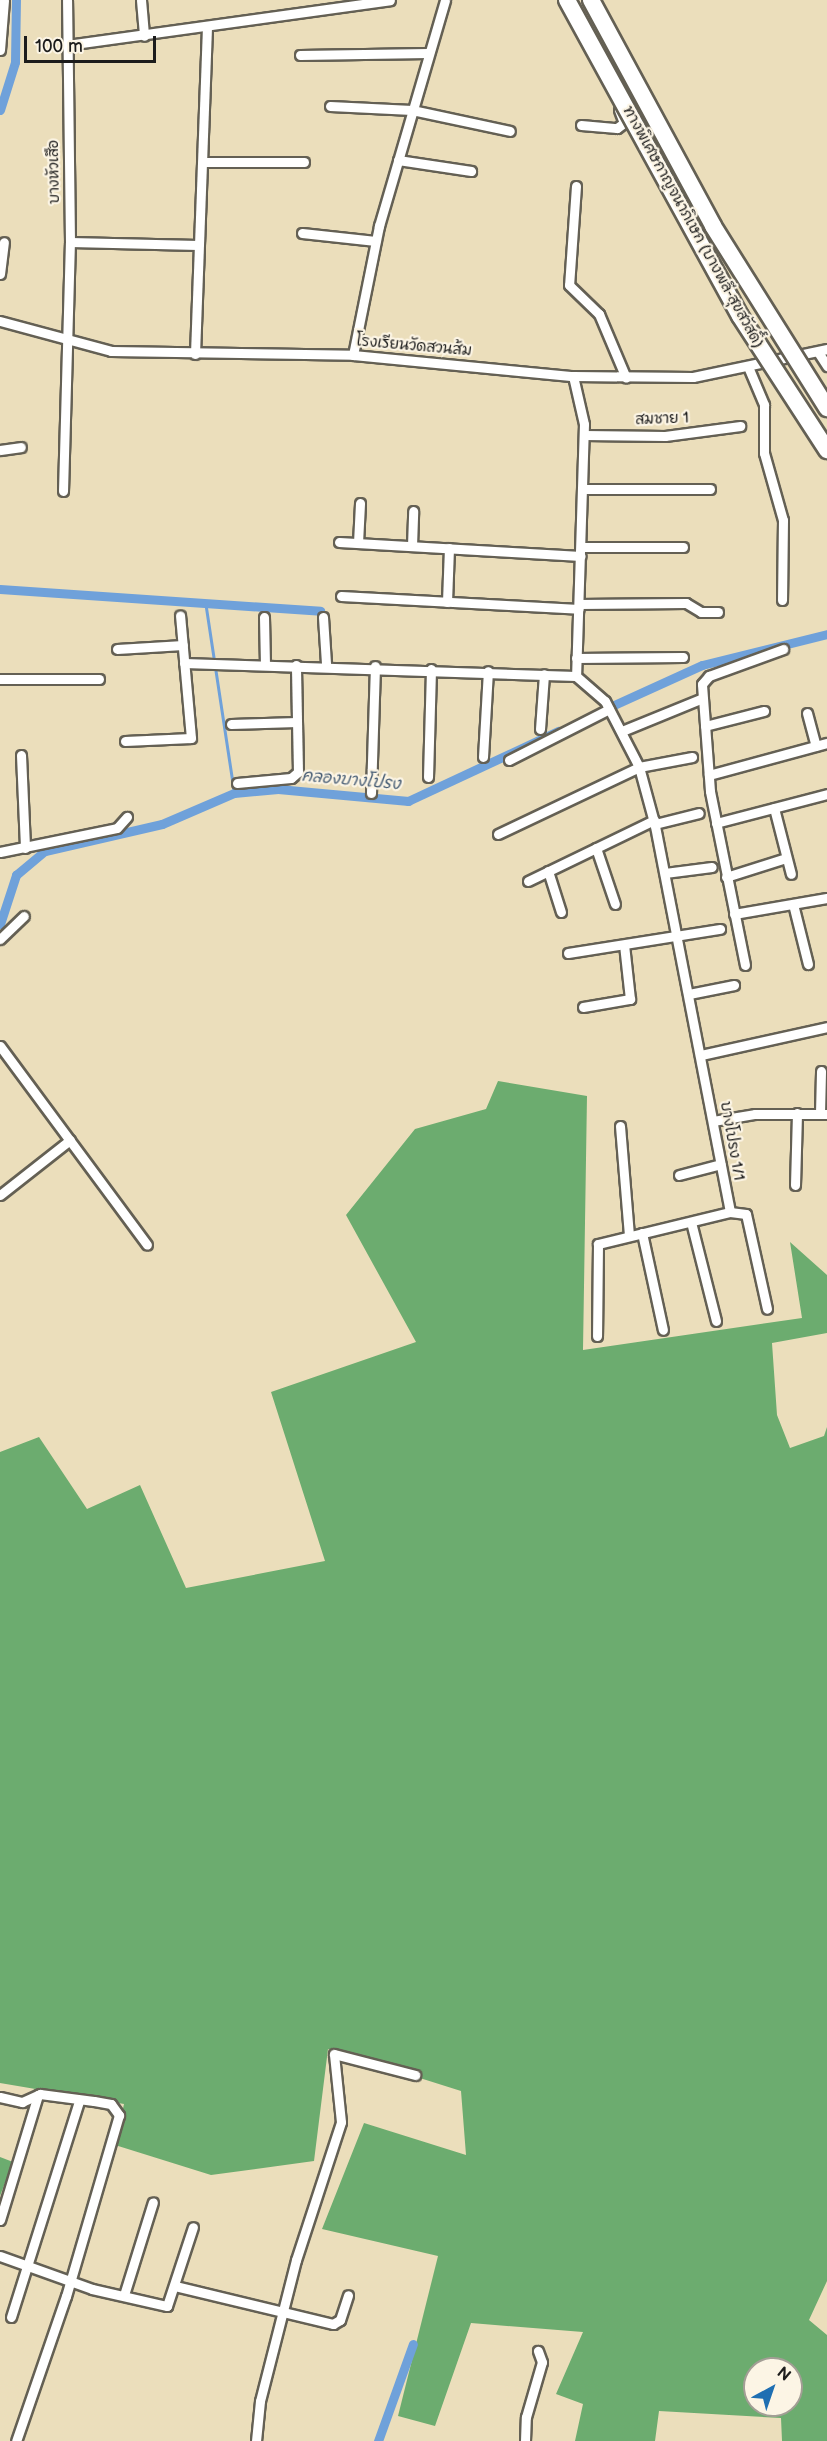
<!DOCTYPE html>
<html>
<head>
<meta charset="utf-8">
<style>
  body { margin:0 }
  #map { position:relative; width:827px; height:2441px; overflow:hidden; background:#ebdebb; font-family:"Balsamiq Sans","Playpen Sans Thai",sans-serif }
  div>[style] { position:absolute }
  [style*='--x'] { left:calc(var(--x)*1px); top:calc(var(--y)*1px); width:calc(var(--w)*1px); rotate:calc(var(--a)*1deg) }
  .forest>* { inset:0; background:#6cac6f }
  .stream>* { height:3px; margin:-1.5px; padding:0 1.5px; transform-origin:1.5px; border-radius:1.5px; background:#6fa1da }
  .canal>* { height:9px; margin:-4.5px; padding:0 4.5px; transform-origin:4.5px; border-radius:4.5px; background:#6fa1da }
  .roads { filter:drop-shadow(2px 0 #646054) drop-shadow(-2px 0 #646054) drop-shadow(0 2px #646054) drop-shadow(0 -2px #646054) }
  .minor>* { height:9px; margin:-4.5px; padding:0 4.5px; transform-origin:4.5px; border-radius:4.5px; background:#fff }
  .bridges { filter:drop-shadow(2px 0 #646054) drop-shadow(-2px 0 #646054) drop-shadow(0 2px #646054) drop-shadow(0 -2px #646054) }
  .motorway-bridge>* { height:16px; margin:-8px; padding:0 8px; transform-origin:8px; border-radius:8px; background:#fff }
  span { translate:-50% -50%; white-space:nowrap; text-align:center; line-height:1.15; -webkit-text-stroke:4.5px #fcf5e5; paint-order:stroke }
  .street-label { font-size:15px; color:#1c1c1c }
  .water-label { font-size:16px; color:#415871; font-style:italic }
  .north { position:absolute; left:743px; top:2357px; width:60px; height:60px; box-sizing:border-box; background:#fcf5e5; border:2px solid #a29e95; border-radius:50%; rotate:40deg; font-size:16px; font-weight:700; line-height:24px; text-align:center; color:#1c1c1c }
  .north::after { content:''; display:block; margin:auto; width:21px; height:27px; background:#1f6fb2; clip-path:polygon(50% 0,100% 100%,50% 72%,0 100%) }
  .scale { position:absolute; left:24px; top:36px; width:132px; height:27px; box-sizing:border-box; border:3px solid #1c1c1c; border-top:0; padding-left:8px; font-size:18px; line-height:21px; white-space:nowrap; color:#1c1c1c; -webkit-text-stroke:4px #fcf5e5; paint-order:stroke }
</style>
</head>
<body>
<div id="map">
  <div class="forest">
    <div style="clip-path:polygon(evenodd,498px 1081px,587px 1096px,583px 1350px,802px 1318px,790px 1242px,827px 1275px,827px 1333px,772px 1343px,777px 1415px,790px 1448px,824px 1436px,827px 1427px,827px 2281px,809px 2320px,827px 2335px,827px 2441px,782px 2441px,781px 2418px,659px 2411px,655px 2441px,575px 2441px,583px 2404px,556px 2394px,583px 2332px,471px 2323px,435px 2426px,398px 2416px,438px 2256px,322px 2229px,364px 2123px,466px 2155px,461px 2091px,328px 2049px,314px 2161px,211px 2175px,115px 2145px,124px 2104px,0 2083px,0 1452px,39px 1437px,87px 1509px,140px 1485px,186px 1588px,325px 1561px,271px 1392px,416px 1342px,346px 1215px,415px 1129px,486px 1109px,498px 1081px,755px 2369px,791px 2369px,791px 2405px,755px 2405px,755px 2369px)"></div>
    <div style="clip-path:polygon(0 2157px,13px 2162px,0 2196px)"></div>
  </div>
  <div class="stream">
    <div style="--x:205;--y:601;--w:194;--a:81.4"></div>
  </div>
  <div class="canal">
    <div style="--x:0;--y:110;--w:50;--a:-72.6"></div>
    <div style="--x:15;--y:62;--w:62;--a:-89.1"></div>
    <div style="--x:0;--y:589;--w:321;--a:3.9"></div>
    <div style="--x:603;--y:710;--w:109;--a:-24.4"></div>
    <div style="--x:702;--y:665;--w:129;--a:-13.9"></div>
    <div style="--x:0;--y:924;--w:52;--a:-71.9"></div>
    <div style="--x:16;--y:875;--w:38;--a:-40"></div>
    <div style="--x:45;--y:851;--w:120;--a:-13"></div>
    <div style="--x:162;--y:824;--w:78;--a:-23.3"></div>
    <div style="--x:234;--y:793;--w:44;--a:-5.2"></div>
    <div style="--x:278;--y:789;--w:131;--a:5.3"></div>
    <div style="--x:408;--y:801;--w:166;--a:-25"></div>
    <div style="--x:378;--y:2441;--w:103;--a:-70.2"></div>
  </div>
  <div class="roads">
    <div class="minor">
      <div style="--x:141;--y:0;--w:36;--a:85"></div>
      <div style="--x:67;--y:45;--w:326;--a:-7.9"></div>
      <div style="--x:0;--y:50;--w:50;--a:-85.4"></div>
      <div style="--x:300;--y:55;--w:128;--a:-0.9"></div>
      <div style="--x:330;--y:106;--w:82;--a:2.8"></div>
      <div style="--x:412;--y:110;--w:100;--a:12.1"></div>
      <div style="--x:581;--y:125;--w:36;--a:5"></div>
      <div style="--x:617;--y:128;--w:9;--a:-36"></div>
      <div style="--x:624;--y:123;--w:14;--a:-111"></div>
      <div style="--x:398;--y:160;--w:74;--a:8.6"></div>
      <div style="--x:204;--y:162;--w:100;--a:0"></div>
      <div style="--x:576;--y:186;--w:99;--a:94"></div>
      <div style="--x:569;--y:285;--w:42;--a:44"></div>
      <div style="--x:599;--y:314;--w:69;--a:67.1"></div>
      <div style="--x:302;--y:233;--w:74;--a:6.2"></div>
      <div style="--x:70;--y:242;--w:128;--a:1.3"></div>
      <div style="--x:0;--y:274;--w:32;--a:-83"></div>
      <div style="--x:0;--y:321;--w:115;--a:15.1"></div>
      <div style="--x:111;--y:351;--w:242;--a:0.9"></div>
      <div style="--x:353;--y:355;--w:221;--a:5.5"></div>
      <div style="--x:573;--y:376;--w:120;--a:0.5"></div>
      <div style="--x:693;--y:377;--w:137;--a:-11.8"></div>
      <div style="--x:818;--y:352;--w:17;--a:57"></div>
      <div style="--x:195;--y:354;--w:325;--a:-87.9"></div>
      <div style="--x:353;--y:355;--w:132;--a:-78.6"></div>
      <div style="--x:379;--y:226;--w:235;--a:-73.7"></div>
      <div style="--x:749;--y:369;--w:39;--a:67"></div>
      <div style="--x:764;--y:405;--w:48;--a:90"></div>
      <div style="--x:764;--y:453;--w:70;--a:74.2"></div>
      <div style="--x:783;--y:520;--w:80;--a:90.7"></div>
      <div style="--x:573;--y:376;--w:49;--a:77.1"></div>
      <div style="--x:584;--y:424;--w:252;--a:91.8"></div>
      <div style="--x:576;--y:676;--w:38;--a:41"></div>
      <div style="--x:605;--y:701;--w:74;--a:62.7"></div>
      <div style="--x:639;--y:767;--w:61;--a:74.8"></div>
      <div style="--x:655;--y:826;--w:393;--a:79"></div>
      <div style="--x:730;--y:1212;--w:136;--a:166.4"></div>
      <div style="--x:598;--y:1244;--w:92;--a:90.6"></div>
      <div style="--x:584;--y:435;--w:81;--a:0.7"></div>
      <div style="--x:665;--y:436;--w:76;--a:-7.6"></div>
      <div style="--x:0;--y:450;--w:21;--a:-8"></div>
      <div style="--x:584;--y:489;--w:126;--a:0"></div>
      <div style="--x:63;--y:491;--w:249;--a:-88.4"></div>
      <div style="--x:70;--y:242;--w:242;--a:-90.7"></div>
      <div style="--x:339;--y:542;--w:242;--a:3.3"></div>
      <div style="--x:358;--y:543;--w:40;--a:-87.1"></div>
      <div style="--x:412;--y:546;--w:35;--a:-88"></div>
      <div style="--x:582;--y:547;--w:101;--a:0"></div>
      <div style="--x:341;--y:596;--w:238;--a:3.1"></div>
      <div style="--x:447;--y:602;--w:54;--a:-87.9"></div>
      <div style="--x:579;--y:604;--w:107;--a:-0.5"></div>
      <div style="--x:686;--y:603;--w:17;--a:31"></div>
      <div style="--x:701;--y:612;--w:17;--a:0"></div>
      <div style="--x:264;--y:617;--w:48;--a:88.8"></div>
      <div style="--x:323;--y:617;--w:47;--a:86.3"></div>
      <div style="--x:117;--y:649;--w:66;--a:-3.5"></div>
      <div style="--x:576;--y:658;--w:107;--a:-0.5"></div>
      <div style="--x:184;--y:663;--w:392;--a:1.9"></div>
      <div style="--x:0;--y:679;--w:99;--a:0"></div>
      <div style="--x:807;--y:713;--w:34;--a:75"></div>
      <div style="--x:231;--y:724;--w:66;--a:-1.7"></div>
      <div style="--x:705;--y:726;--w:61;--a:-14.3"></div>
      <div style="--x:540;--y:729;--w:55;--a:-85.8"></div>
      <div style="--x:622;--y:731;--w:87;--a:-22.2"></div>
      <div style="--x:125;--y:741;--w:66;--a:-2.6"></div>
      <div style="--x:191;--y:738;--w:123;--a:-95.1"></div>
      <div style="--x:21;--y:755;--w:93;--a:87.5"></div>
      <div style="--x:483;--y:757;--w:86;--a:-86.7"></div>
      <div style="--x:509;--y:760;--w:112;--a:-27"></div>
      <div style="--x:709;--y:775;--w:122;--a:-15.2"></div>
      <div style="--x:428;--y:777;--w:108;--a:-88.4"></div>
      <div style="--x:237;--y:783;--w:54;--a:-5.3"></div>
      <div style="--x:291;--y:778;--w:9;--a:-41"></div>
      <div style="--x:298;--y:772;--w:107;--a:-91.1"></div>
      <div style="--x:371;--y:793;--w:127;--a:-88.2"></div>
      <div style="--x:774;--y:808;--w:68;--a:75.6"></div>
      <div style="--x:716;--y:823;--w:115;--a:-14.6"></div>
      <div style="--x:655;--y:824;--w:45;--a:-14"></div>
      <div style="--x:498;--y:834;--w:156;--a:-25.4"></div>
      <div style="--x:639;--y:767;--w:54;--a:-10.7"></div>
      <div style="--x:596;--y:848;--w:59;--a:71.3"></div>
      <div style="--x:0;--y:852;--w:119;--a:-11.6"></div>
      <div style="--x:117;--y:828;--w:15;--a:-48"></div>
      <div style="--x:548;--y:871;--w:43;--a:72.4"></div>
      <div style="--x:665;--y:873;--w:47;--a:-7.3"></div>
      <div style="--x:726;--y:877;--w:63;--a:-17.6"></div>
      <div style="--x:528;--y:881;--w:140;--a:-25.8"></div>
      <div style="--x:793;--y:904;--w:62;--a:76"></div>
      <div style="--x:734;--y:914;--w:94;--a:-9.8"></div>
      <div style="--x:0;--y:939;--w:33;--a:-44"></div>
      <div style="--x:568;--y:953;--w:154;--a:-9"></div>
      <div style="--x:745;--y:965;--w:177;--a:-101.4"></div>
      <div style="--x:710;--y:791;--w:107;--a:-94.3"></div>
      <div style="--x:702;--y:684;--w:11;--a:-49"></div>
      <div style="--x:709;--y:676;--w:79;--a:-20"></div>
      <div style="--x:689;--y:994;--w:46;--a:-11.3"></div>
      <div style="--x:583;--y:1007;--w:48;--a:-9.7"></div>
      <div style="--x:630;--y:999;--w:54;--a:-96.3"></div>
      <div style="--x:0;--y:1046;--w:247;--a:53.5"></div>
      <div style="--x:701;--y:1055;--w:129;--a:-12.5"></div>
      <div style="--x:820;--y:1113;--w:42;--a:-88.6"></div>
      <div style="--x:713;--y:1121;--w:43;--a:-9.5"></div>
      <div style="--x:755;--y:1114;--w:72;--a:0"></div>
      <div style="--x:620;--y:1126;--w:110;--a:85.3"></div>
      <div style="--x:679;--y:1175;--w:43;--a:-14.7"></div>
      <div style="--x:795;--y:1185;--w:72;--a:-88.4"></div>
      <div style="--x:0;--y:1195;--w:89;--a:-38.2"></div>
      <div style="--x:730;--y:1212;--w:16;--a:7"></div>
      <div style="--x:746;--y:1214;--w:97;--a:77.5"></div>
      <div style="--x:691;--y:1222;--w:102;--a:75.8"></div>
      <div style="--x:642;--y:1233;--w:99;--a:77.8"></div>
      <div style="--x:0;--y:2097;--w:23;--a:13"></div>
      <div style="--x:22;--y:2102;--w:20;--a:-24"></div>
      <div style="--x:40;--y:2094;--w:54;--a:7.4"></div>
      <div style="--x:94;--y:2101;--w:17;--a:10"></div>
      <div style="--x:111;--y:2104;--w:14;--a:54"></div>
      <div style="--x:119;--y:2115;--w:189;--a:106.3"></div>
      <div style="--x:66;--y:2296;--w:153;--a:109"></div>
      <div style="--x:0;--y:2220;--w:131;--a:-73.1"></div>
      <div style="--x:0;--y:2256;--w:98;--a:19.7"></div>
      <div style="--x:92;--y:2289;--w:77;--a:12.8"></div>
      <div style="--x:167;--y:2306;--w:83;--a:-71.8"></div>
      <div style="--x:175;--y:2286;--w:163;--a:13.5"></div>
      <div style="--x:333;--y:2324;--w:8;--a:-30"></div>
      <div style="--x:340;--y:2320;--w:26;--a:-72"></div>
      <div style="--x:124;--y:2295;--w:97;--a:-72.7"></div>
      <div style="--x:11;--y:2317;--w:226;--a:-72.5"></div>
      <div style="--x:256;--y:2441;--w:40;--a:-84.3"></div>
      <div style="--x:260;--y:2401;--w:146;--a:-75.7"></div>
      <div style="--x:296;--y:2260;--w:145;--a:-71.9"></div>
      <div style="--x:341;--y:2122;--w:68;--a:-95.9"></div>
      <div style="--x:334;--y:2054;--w:84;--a:14.5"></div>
      <div style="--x:525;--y:2441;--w:24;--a:-88"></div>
      <div style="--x:526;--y:2417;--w:57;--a:-73.8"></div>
      <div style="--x:542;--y:2362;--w:12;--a:-110"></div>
    </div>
  </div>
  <div class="bridges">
    <div class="motorway-bridge">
      <div style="--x:567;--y:0;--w:360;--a:61.3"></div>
      <div style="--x:740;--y:316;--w:160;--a:57"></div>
      <div style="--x:591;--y:0;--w:257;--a:61.6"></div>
      <div style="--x:713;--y:226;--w:215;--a:57.9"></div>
    </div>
  </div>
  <div class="street-label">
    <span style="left:54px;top:172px;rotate:-91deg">บางหัวเสือ</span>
    <span style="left:693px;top:227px;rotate:61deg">ทางพิเศษกาญจนาภิเษก (บางพลี-สุขสวัสดิ์)</span>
    <span style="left:414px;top:346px;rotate:5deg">โรงเรียนวัดสวนส้ม</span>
    <span style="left:662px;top:419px;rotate:-2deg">สมชาย 1</span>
    <span style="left:732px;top:1141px;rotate:80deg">บางโปรง 1/1</span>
  </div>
  <div class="water-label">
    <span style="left:351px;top:781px;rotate:5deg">คลองบางโปรง</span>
  </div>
  <div class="north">N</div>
  <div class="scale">100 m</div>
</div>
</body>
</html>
